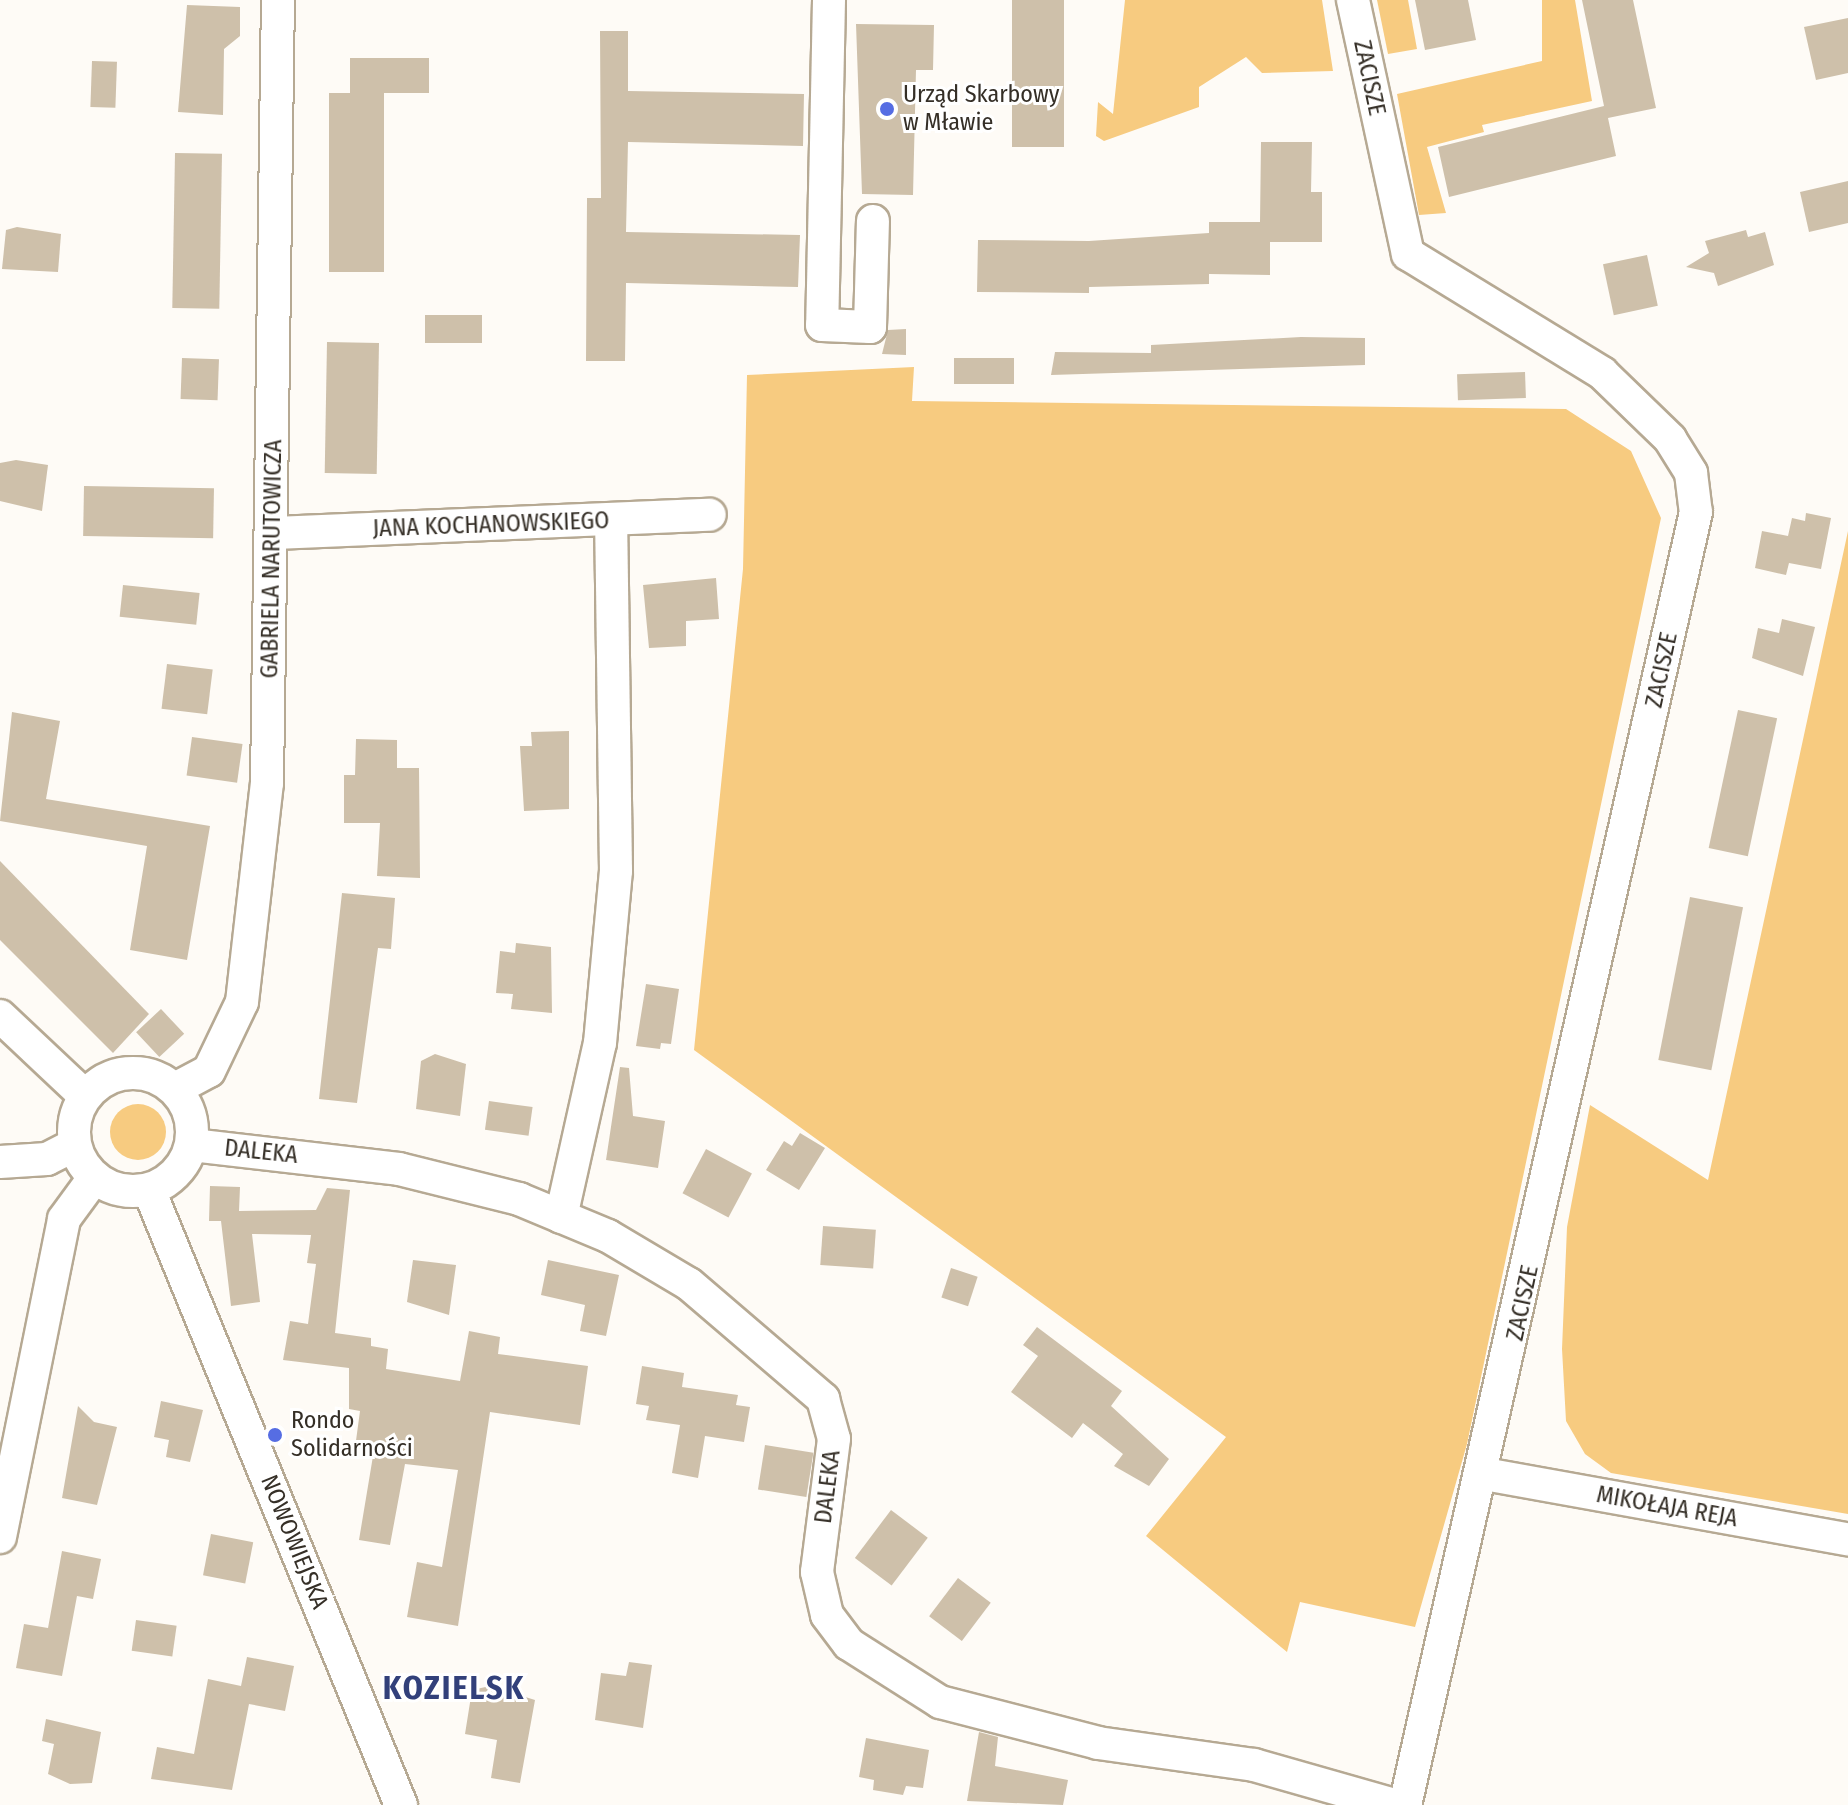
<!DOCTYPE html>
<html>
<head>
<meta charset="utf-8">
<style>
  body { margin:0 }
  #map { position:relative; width:1848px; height:1805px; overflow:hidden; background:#fefbf6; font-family:"Fira Sans Condensed",sans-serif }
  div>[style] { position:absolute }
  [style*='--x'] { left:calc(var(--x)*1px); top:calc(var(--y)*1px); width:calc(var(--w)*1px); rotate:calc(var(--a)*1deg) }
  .green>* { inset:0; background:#f7cb80 }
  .round { border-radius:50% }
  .building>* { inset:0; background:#cec0aa; transform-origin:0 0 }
  .roads { filter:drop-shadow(2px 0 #b6a993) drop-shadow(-2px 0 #b6a993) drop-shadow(0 2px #b6a993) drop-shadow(0 -2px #b6a993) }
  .minor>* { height:32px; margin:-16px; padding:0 16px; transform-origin:16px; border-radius:16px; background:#fff }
  .minor>.ring { margin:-16px; padding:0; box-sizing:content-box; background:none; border:32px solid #fff; border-radius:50% }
  .dots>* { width:22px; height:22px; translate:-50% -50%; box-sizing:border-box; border:4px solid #fff; border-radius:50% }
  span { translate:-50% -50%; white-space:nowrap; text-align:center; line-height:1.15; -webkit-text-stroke:6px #fff; paint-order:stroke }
  .street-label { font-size:24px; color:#352f27 }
  .poi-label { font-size:24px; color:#352f27 }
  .left { translate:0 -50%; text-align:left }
  .district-label { font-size:32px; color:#32407a; font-weight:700; letter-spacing:2px }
</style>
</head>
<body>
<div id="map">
  <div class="green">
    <div style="clip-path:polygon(1125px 0,1322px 0,1333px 71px,1262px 73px,1246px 57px,1199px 87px,1199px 107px,1104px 141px,1096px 136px,1098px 102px,1113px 114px)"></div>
    <div style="clip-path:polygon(1377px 0,1408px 0,1417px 49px,1388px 54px)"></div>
    <div style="clip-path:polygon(1542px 0,1575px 0,1592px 101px,1482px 125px,1484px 132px,1427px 147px,1446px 213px,1419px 215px,1397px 94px,1542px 61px)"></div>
    <div style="clip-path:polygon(914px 367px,912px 401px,1566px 409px,1631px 451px,1661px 518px,1467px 1444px,1415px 1627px,1300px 1602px,1287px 1652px,1146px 1536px,1226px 1437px,694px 1050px,743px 569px,747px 375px)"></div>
    <div style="clip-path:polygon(1848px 531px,1848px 1514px,1611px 1473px,1585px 1454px,1566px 1421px,1562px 1349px,1567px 1227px,1590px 1105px,1708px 1180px)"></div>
    <div class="round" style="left:110px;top:1104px;width:56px;height:56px"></div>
  </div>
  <div class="building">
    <div style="left:1012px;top:0;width:52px;height:147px"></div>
    <div style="clip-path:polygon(1415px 0,1468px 0,1476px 40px,1425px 50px)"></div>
    <div style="clip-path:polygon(1582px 0,1633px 0,1656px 108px,1608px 118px,1616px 156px,1449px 197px,1438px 147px,1604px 106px)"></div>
    <div style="clip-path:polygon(187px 5px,240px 7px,240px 36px,224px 49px,223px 115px,178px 112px)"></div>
    <div style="clip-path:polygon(1848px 18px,1848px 73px,1816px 80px,1804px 27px)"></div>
    <div style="clip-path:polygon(856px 24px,934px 25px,933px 70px,916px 70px,913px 195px,862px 194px)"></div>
    <div style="clip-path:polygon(600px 31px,628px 31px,628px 91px,804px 94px,803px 146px,628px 142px,626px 232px,800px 235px,798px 287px,626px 283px,625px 361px,586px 361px,587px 198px,601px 198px)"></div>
    <div style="clip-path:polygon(350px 58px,429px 58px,429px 93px,384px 93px,384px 272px,329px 272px,329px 93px,350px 93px)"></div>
    <div style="left:92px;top:61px;width:25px;height:46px;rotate:2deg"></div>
    <div style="clip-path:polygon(1261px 142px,1312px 142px,1311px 192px,1322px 192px,1322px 242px,1270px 242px,1270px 275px,1209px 274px,1209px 284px,1089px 287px,1089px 293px,977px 292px,978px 240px,1089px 241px,1209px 233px,1209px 222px,1260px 222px)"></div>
    <div style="left:175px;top:153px;width:47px;height:155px;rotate:1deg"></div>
    <div style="clip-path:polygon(1848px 181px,1848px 223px,1809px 232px,1800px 192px)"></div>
    <div style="clip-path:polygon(17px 227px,61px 234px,58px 272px,2px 269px,6px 230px)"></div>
    <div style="clip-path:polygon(1746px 230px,1748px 237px,1765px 232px,1774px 265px,1718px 286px,1714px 273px,1686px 267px,1709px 253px,1705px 241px)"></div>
    <div style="left:1647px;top:255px;width:52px;height:45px;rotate:78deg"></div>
    <div style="left:425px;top:315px;width:57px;height:28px"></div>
    <div style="clip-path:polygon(906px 329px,906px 355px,882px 354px,888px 330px)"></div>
    <div style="clip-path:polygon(1301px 337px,1365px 338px,1365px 365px,1051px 375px,1055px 352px,1151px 353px,1151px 345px)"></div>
    <div style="left:327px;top:342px;width:52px;height:131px;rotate:1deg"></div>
    <div style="left:182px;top:358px;width:37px;height:41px;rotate:2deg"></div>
    <div style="left:954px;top:358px;width:60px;height:26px"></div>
    <div style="left:1525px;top:372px;width:26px;height:68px;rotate:88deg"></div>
    <div style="clip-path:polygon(16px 460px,48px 465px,42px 511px,0 501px,0 463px)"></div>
    <div style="left:84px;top:486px;width:130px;height:50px;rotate:1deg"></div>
    <div style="clip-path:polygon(1806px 513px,1831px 518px,1821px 569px,1789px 563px,1786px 575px,1755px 568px,1762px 531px,1788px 536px,1792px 518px,1805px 521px)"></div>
    <div style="clip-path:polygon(716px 578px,719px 619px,686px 621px,686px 646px,649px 648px,643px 585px)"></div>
    <div style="left:123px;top:585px;width:77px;height:32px;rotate:6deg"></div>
    <div style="clip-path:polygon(1782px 619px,1815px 627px,1803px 676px,1752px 658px,1758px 628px,1779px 633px)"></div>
    <div style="left:167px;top:664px;width:46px;height:45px;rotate:7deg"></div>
    <div style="left:1738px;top:710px;width:40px;height:141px;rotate:12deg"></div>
    <div style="clip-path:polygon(12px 712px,60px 721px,46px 799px,210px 826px,187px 960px,130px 950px,147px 846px,0 821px)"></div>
    <div style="clip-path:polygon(569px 731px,569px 809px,524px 811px,520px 746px,532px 746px,531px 732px)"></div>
    <div style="left:192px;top:737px;width:51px;height:39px;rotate:8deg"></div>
    <div style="clip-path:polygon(356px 739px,397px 740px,397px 768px,419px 768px,420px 878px,377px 876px,380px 823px,344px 823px,344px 775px,355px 775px)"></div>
    <div style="clip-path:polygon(0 861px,149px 1014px,113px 1053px,0 940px)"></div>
    <div style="clip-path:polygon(342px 893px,395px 898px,391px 949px,378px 948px,357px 1103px,319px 1099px)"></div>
    <div style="left:1690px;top:897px;width:54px;height:166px;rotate:11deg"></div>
    <div style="clip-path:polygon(516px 943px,551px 947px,552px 1013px,511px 1009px,513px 994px,496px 993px,500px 951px,515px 953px)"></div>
    <div style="clip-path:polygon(646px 984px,679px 989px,671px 1044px,661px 1043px,660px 1049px,636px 1046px)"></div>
    <div style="left:161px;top:1009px;width:34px;height:34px;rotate:47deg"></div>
    <div style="clip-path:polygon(435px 1054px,466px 1064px,460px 1116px,416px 1109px,421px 1061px)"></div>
    <div style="clip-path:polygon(620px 1067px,629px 1068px,633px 1116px,665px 1121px,658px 1168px,606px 1160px)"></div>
    <div style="left:489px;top:1101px;width:44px;height:29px;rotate:8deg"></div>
    <div style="clip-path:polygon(800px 1133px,825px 1148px,799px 1190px,766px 1170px,784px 1141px,792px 1146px)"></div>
    <div style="left:706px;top:1149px;width:52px;height:50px;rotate:28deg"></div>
    <div style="clip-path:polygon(210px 1186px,240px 1187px,239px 1211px,316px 1210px,327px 1188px,350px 1190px,335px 1333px,371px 1338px,371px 1346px,388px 1349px,386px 1369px,460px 1381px,469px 1331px,500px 1337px,498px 1354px,588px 1366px,580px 1425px,490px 1412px,458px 1626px,407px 1617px,417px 1562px,442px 1567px,458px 1470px,405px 1464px,390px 1545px,359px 1540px,374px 1450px,355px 1448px,360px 1411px,349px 1409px,349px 1368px,283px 1360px,290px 1321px,308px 1324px,316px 1264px,307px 1263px,311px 1235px,252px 1234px,260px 1302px,231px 1306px,221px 1221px,209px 1221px)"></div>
    <div style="left:823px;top:1226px;width:53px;height:39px;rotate:4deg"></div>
    <div style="clip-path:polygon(413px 1260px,456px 1265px,449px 1315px,407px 1302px)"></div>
    <div style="clip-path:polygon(548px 1260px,619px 1275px,606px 1336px,580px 1331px,585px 1305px,541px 1295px)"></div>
    <div style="left:951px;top:1268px;width:28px;height:31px;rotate:18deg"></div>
    <div style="clip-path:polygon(1037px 1327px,1122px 1391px,1111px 1406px,1169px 1459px,1149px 1486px,1114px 1466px,1123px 1454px,1083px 1423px,1072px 1438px,1011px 1392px,1038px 1356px,1023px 1345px)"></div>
    <div style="clip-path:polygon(642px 1366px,684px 1373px,682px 1387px,738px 1395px,736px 1405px,750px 1407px,744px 1442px,705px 1436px,698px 1478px,672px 1473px,680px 1425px,646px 1420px,649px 1406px,636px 1404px)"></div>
    <div style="clip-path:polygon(161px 1401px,203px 1410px,190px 1462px,166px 1457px,169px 1440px,154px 1437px)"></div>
    <div style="clip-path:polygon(78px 1406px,94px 1422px,117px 1427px,97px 1505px,62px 1498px)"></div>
    <div style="left:765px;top:1445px;width:49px;height:45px;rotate:9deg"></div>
    <div style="left:891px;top:1510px;width:46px;height:60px;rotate:37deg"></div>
    <div style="left:211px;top:1534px;width:43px;height:42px;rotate:11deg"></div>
    <div style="clip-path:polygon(62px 1551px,101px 1559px,93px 1599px,77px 1596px,62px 1676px,16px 1668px,24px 1624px,48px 1628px)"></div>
    <div style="left:958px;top:1578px;width:41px;height:48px;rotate:37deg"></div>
    <div style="left:136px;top:1620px;width:41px;height:31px;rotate:8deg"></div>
    <div style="clip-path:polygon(247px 1657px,294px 1666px,285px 1711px,249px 1704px,232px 1790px,151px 1779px,157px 1747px,194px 1754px,208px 1679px,241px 1686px)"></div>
    <div style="clip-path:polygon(629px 1662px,652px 1665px,643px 1728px,595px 1720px,601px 1673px,626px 1676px)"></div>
    <div style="clip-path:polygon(490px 1686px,535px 1700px,520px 1783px,491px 1778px,497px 1740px,465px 1734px,472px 1690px)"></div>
    <div style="clip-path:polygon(46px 1719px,101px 1732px,92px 1783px,70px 1784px,48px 1774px,54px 1744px,42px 1741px)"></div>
    <div style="clip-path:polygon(979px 1732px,998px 1737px,995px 1766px,1068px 1780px,1063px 1805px,967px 1801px)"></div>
    <div style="clip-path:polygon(866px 1738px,929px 1750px,923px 1788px,906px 1786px,903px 1795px,873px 1790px,874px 1780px,859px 1777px)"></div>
  </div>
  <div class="roads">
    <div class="minor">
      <div style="--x:829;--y:0;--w:325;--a:91.2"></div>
      <div style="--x:822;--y:325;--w:48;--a:2.4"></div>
      <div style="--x:870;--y:327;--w:106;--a:-88.4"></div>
      <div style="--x:1353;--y:0;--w:260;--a:77.8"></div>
      <div style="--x:1408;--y:254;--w:228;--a:31.5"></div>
      <div style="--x:1602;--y:373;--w:95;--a:44.1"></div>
      <div style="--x:1670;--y:439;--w:40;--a:58"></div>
      <div style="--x:1691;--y:473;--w:39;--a:83"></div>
      <div style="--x:1696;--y:512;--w:1325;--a:102.68"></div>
      <div style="--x:273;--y:533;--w:437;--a:-2.4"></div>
      <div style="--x:0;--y:1016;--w:117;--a:43.3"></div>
      <div class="ring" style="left:74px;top:1073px;width:86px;height:86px"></div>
      <div style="--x:175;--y:1089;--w:38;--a:-28"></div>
      <div style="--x:209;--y:1071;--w:76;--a:-64.4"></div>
      <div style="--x:242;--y:1002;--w:220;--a:-83.5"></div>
      <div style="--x:267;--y:783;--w:783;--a:-89.2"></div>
      <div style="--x:192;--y:1145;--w:208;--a:6.6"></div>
      <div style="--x:399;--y:1169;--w:124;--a:14"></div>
      <div style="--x:519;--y:1199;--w:96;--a:22.6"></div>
      <div style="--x:608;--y:1236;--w:94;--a:30.7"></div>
      <div style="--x:689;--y:1284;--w:177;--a:40.6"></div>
      <div style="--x:823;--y:1399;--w:41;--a:74.6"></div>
      <div style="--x:834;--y:1439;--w:134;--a:97.3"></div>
      <div style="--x:817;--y:1572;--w:44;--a:76.9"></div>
      <div style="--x:827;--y:1615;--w:36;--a:53"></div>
      <div style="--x:849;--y:1644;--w:108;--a:32.5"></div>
      <div style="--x:940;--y:1702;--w:163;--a:14.5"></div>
      <div style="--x:1098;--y:1743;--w:158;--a:8"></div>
      <div style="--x:1254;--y:1765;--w:146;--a:15.9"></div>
      <div style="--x:0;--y:1162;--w:47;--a:-3.7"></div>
      <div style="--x:47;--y:1159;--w:30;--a:-27"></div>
      <div style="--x:149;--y:1190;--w:665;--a:67.72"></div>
      <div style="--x:561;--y:1217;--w:178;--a:-77.4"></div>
      <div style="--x:600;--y:1043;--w:173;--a:-84.7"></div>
      <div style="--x:616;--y:871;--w:350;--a:-90.8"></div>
      <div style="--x:1485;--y:1474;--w:369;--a:10.2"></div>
      <div style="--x:0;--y:1537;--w:324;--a:-78.6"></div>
      <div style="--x:64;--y:1219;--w:51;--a:-53.8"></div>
    </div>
  </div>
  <div class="dots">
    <div style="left:887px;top:109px;background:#566de3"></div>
    <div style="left:275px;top:1435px;background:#566de3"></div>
  </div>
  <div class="street-label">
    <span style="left:1369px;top:78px;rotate:78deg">ZACISZE</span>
    <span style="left:491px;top:525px;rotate:-2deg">JANA KOCHANOWSKIEGO</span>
    <span style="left:272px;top:559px;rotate:-89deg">GABRIELA NARUTOWICZA</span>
    <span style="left:1662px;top:670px;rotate:-78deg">ZACISZE</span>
    <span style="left:261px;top:1152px;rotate:6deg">DALEKA</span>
    <span style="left:1523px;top:1303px;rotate:-78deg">ZACISZE</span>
    <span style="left:828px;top:1487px;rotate:-83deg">DALEKA</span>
    <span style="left:1667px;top:1507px;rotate:10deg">MIKOŁAJA REJA</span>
    <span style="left:294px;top:1542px;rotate:68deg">NOWOWIEJSKA</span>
  </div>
  <div class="poi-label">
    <span class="left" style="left:903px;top:109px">Urząd Skarbowy<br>w Mławie</span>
    <span class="left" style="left:291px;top:1435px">Rondo<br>Solidarności</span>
  </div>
  <div class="district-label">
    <span style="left:454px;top:1688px">KOZIELSK</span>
  </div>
</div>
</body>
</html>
